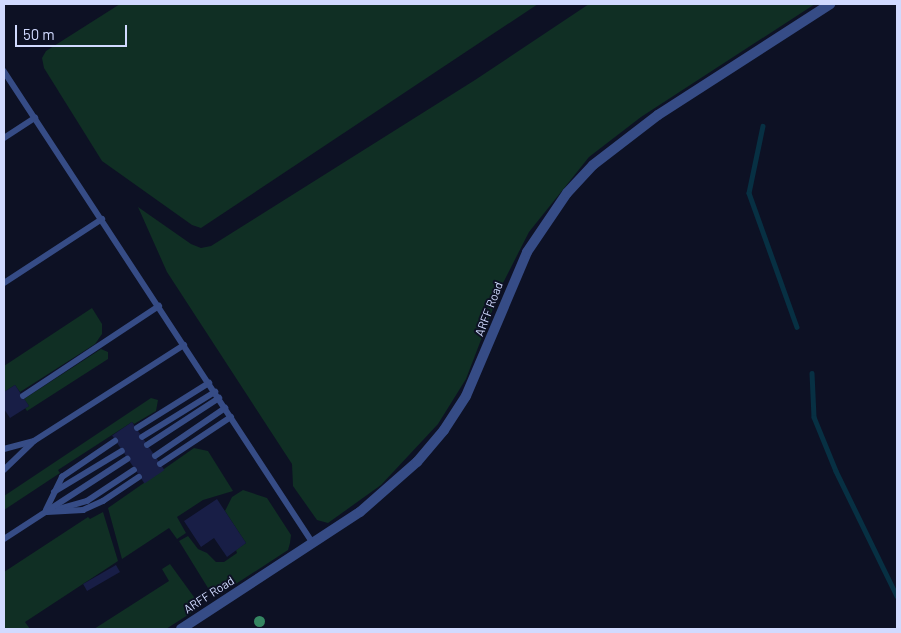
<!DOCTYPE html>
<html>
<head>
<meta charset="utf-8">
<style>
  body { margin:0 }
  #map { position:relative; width:901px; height:633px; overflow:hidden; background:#0d1124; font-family:Barlow,sans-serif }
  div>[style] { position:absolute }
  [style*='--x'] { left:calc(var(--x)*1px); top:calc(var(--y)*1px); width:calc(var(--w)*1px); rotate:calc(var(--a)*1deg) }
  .green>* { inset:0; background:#102f24 }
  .stream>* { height:4.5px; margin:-2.25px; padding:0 2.25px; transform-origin:2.25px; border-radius:2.25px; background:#073043 }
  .building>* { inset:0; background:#181e46; transform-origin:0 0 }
  .lane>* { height:5.5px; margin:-2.75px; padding:0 2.75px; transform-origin:2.75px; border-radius:2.75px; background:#364c86 }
  .street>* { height:10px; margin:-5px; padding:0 5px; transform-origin:5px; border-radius:5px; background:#364c86 }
  .trees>* { width:11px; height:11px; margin:-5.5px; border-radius:50%; background:#358662 }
  span { translate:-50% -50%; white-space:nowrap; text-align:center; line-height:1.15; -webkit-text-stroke:4px #0d1124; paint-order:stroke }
  .street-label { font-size:12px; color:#d1daff }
  .frame { position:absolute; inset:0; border:5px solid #d1daff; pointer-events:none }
  .scale { position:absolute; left:15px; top:25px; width:112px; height:22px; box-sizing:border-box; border:2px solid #d1daff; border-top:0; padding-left:6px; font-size:15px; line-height:18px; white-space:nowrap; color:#d1daff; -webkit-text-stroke:4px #0d1124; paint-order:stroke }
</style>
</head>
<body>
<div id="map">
  <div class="green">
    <div style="clip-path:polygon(120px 4px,538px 4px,201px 228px,192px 225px,102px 161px,44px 68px,42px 58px,46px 51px)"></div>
    <div style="clip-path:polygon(589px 4px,815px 4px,641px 117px,589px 157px,529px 232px,502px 285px,466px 379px,438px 424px,381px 485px,328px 523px,317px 520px,293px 486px,292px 464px,167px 272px,138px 207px,191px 244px,201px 248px,211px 246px,475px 80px)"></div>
    <div style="clip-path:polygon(92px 308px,102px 324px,102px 334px,95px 344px,20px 392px,15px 385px,4px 392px,4px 366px)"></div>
    <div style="clip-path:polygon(101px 349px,108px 352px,108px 359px,27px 411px,25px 408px,29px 406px,24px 399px)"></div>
    <div style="clip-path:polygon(151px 398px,158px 400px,156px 411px,134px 424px,132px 422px,58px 470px,60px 473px,4px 510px,4px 496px)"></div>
    <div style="clip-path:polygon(194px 448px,208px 451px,233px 491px,203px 500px,177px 517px,186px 533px,177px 539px,169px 528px,122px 559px,108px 508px)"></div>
    <div style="clip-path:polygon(243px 490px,267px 498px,291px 535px,290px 543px,288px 550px,222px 593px,218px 592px,208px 588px,179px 541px,188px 536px,198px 549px,207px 553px,216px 562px,224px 562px,237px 553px,236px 550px,246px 543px,225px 511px,232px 497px)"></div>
    <div style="clip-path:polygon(103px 512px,118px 561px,25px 622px,30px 629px,4px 629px,4px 572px,88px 517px,90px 519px)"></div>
    <div style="clip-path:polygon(170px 564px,194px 597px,191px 613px,166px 629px,94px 629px,169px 581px,162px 569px)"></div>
  </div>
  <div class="stream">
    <div style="--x:763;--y:126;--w:68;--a:101.8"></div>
    <div style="--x:749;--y:193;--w:142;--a:70.3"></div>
    <div style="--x:812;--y:373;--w:44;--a:87.4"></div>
    <div style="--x:814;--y:417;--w:58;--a:67.8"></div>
    <div style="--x:836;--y:471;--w:139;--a:64"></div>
  </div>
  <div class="building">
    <div style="clip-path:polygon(15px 385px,29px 406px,10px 418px,4px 409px,4px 392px)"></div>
    <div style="left:132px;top:422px;width:58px;height:24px;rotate:56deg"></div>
    <div style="clip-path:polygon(217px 499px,246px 543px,227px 557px,214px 538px,201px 547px,184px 521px)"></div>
    <div style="left:116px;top:565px;width:8px;height:38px;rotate:60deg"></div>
  </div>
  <div class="lane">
    <div style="--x:4;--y:71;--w:564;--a:56.79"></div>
    <div style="--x:4;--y:138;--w:37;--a:-33"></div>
    <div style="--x:4;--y:283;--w:117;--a:-33.1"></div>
    <div style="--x:23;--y:396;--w:163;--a:-33.5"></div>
    <div style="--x:137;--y:428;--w:85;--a:-32"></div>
    <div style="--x:142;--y:437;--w:86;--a:-31.7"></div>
    <div style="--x:147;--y:445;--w:86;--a:-33.1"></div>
    <div style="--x:4;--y:449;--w:31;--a:-15"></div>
    <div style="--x:34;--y:441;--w:178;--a:-32.6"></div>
    <div style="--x:155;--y:456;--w:85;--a:-34.4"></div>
    <div style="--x:160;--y:464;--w:85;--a:-33.5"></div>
    <div style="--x:4;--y:470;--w:39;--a:-44"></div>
    <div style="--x:54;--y:492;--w:79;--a:-31.1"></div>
    <div style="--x:59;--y:509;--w:29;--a:-16"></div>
    <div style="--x:87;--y:501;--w:56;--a:-33.4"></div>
    <div style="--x:46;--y:510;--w:37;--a:-64"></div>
    <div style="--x:62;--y:477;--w:64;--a:-34.2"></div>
    <div style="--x:47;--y:512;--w:36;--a:-3"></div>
    <div style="--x:83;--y:510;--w:22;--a:-24"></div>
    <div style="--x:103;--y:501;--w:43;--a:-33.7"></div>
    <div style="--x:4;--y:539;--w:147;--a:-33"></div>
  </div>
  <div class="street">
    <div style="--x:181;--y:629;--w:214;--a:-33.2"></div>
    <div style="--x:360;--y:512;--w:76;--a:-41.3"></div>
    <div style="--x:417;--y:462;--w:42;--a:-49.8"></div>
    <div style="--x:444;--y:430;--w:40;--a:-57.1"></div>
    <div style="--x:466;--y:396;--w:156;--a:-67"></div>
    <div style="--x:527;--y:252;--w:71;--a:-55.9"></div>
    <div style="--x:567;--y:193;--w:38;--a:-47"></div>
    <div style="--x:593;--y:165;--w:82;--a:-37.6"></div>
    <div style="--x:658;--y:115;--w:205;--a:-32.8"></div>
  </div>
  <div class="trees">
    <div style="left:259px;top:621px"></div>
  </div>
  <div class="street-label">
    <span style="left:489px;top:309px;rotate:-69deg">ARFF Road</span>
    <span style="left:209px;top:595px;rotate:-33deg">ARFF Road</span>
  </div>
  <div class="frame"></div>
  <div class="scale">50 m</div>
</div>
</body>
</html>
